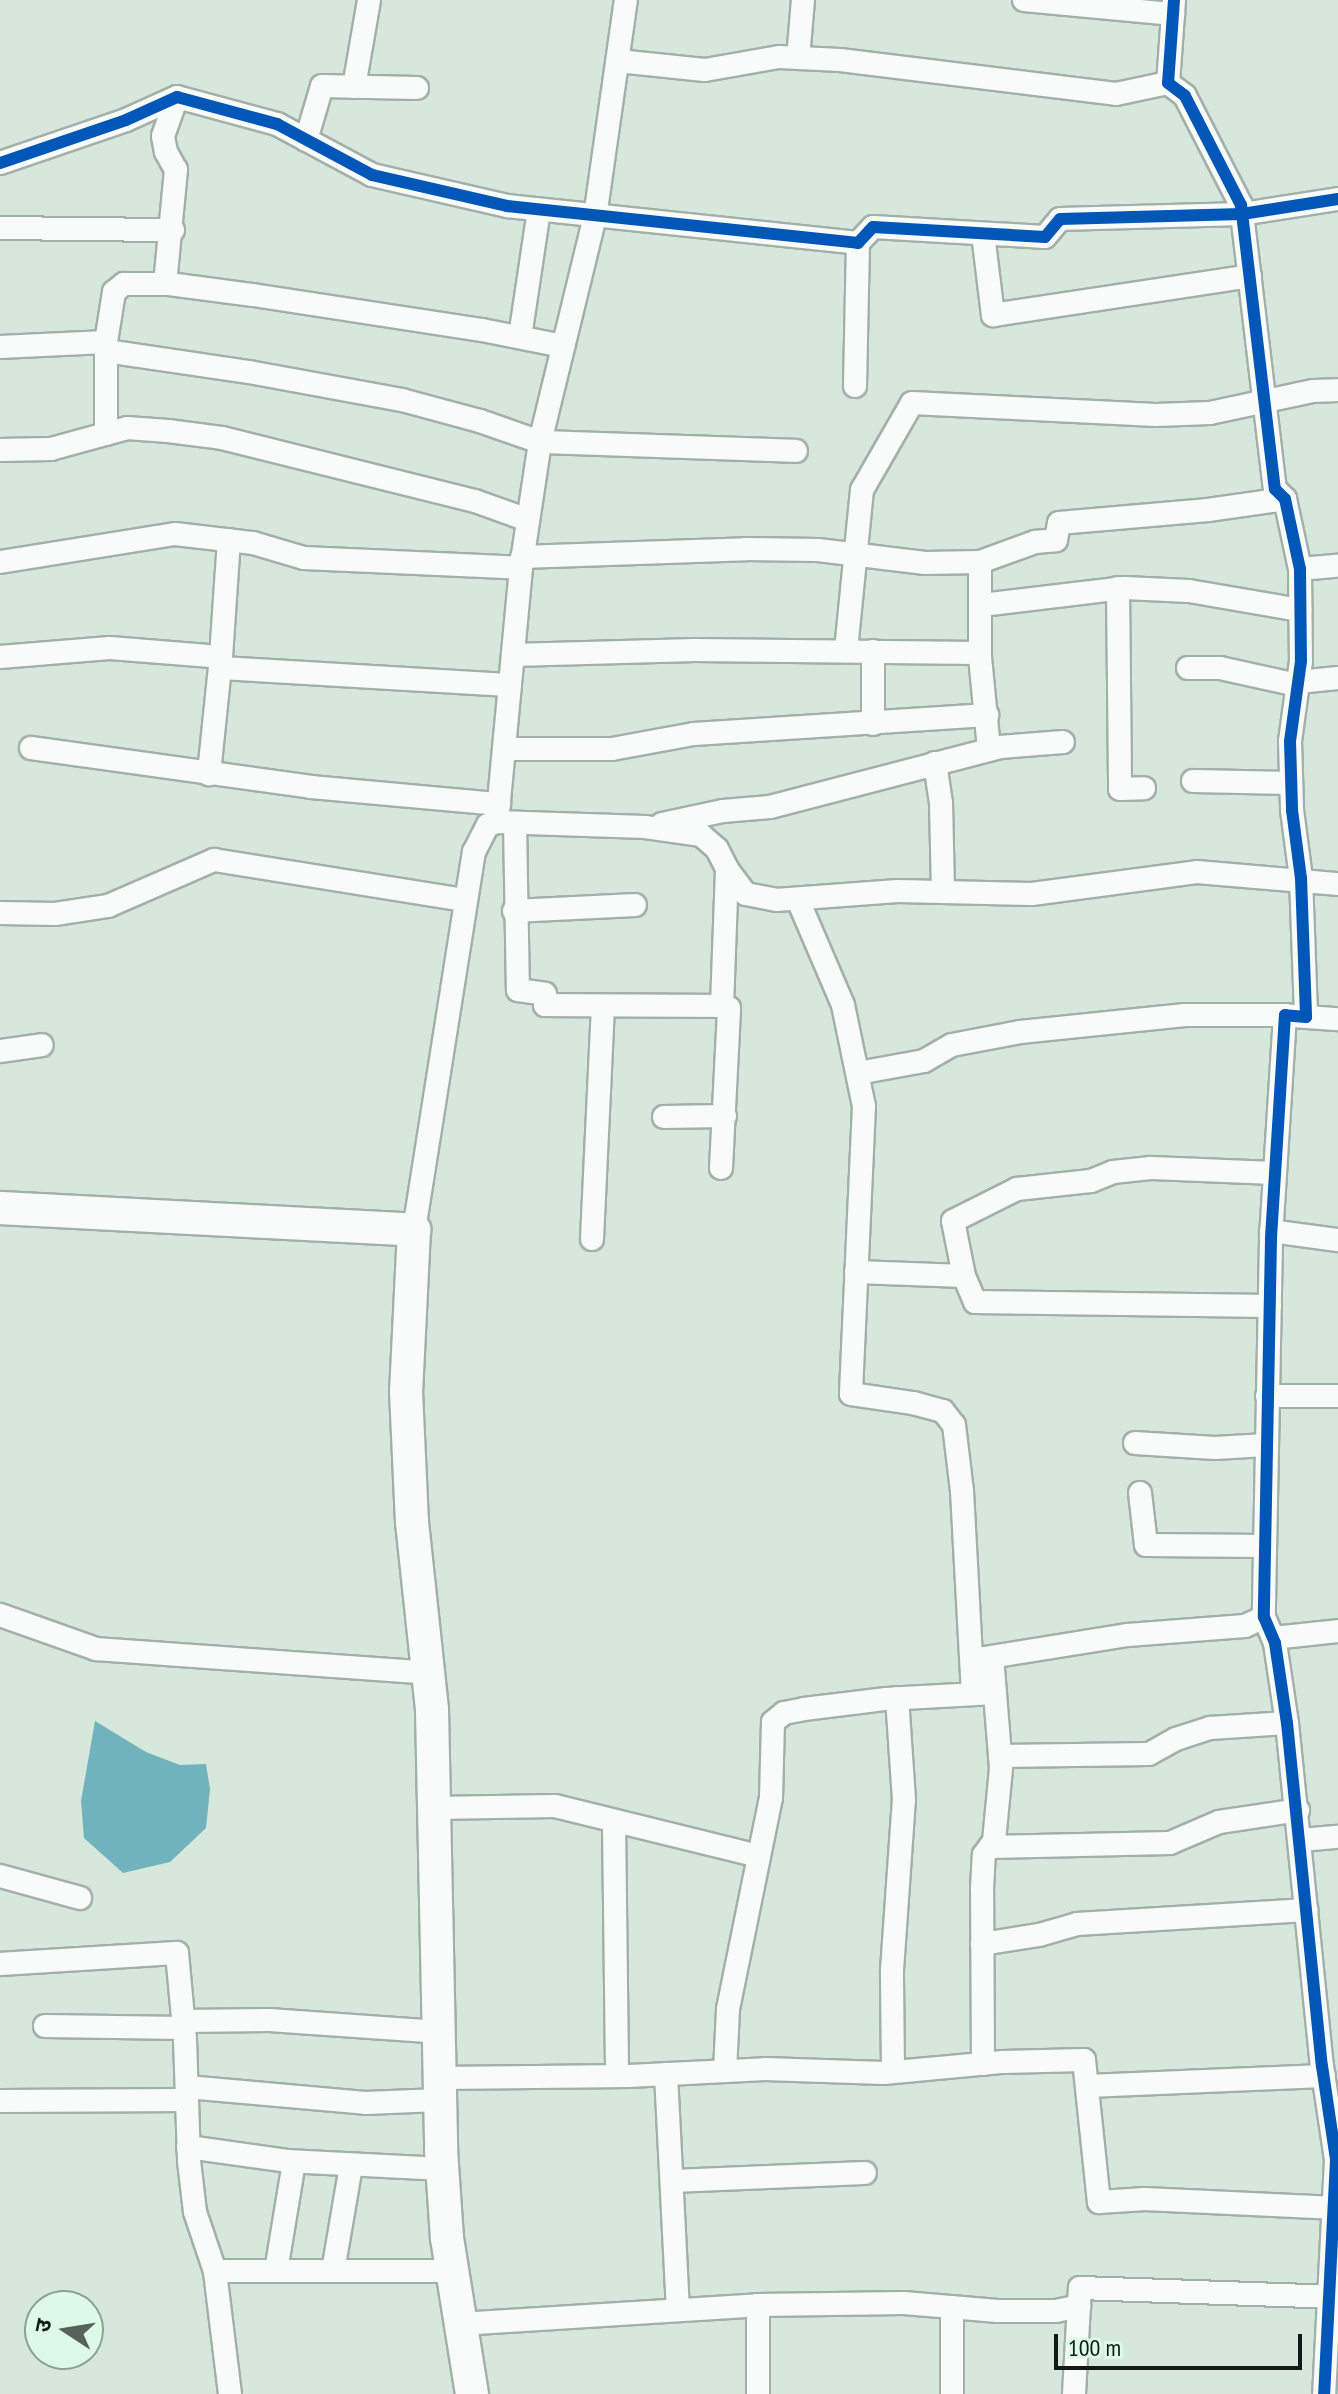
<!DOCTYPE html>
<html>
<head>
<meta charset="utf-8">
<style>
  body { margin:0 }
  #map { position:relative; width:1338px; height:2394px; overflow:hidden; background:#d6e7dc; font-family:"PT Sans Narrow","Noto Sans Devanagari",sans-serif }
  div>[style] { position:absolute }
  [style*='--x'] { left:calc(var(--x)*1px); top:calc(var(--y)*1px); width:calc(var(--w)*1px); rotate:calc(var(--a)*1deg) }
  .water>* { inset:0; background:#70b3bd }
  .roads { filter:drop-shadow(2px 0 #a3b0a8) drop-shadow(-2px 0 #a3b0a8) drop-shadow(0 2px #a3b0a8) drop-shadow(0 -2px #a3b0a8) }
  .minor>* { height:22px; margin:-11px; padding:0 11px; transform-origin:11px; border-radius:11px; background:#f9fbfa }
  .highway>* { height:32px; margin:-16px; padding:0 16px; transform-origin:16px; border-radius:16px; background:#f9fbfa }
  .cycleway>* { height:12px; margin:-6px; padding:0 6px; transform-origin:6px; border-radius:6px; background:#0057b8 }
  span { translate:-50% -50%; white-space:nowrap; text-align:center; line-height:1.15; -webkit-text-stroke:8px #ddfae7; paint-order:stroke }
  .north { position:absolute; left:24px; top:2290px; width:80px; height:80px; box-sizing:border-box; background:#ddfae7; border:2px solid #8ba193; border-radius:50%; rotate:282deg; font-size:22px; font-weight:700; line-height:32px; text-align:center; color:#111b14 }
  .north::after { content:''; display:block; margin:auto; width:28px; height:36px; background:#56625a; clip-path:polygon(50% 0,100% 100%,50% 72%,0 100%) }
  .scale { position:absolute; left:1054px; top:2334px; width:248px; height:36px; box-sizing:border-box; border:4px solid #111b14; border-top:0; padding-left:10px; font-size:24px; line-height:28px; white-space:nowrap; color:#111b14; -webkit-text-stroke:6px #ddfae7; paint-order:stroke }
</style>
</head>
<body>
<div id="map">
  <div class="water">
    <div style="clip-path:polygon(95px 1721px,146px 1752px,180px 1765px,206px 1764px,210px 1789px,206px 1828px,170px 1862px,123px 1873px,84px 1838px,81px 1801px)"></div>
  </div>
  <div class="roads">
    <div class="minor">
      <div style="--x:1024;--y:0;--w:150;--a:5.4"></div>
      <div style="--x:1174;--y:0;--w:83;--a:94.1"></div>
      <div style="--x:1168;--y:83;--w:21;--a:37"></div>
      <div style="--x:1185;--y:96;--w:123;--a:62.8"></div>
      <div style="--x:1241;--y:205;--w:286;--a:83.2"></div>
      <div style="--x:1275;--y:489;--w:14;--a:45"></div>
      <div style="--x:1285;--y:499;--w:72;--a:77.9"></div>
      <div style="--x:1300;--y:569;--w:92;--a:89.4"></div>
      <div style="--x:1301;--y:661;--w:81;--a:97.8"></div>
      <div style="--x:1290;--y:741;--w:69;--a:88.3"></div>
      <div style="--x:1292;--y:810;--w:69;--a:82.5"></div>
      <div style="--x:1301;--y:878;--w:139;--a:87.9"></div>
      <div style="--x:1306;--y:1017;--w:21;--a:-175"></div>
      <div style="--x:1285;--y:1015;--w:225;--a:93.6"></div>
      <div style="--x:1271;--y:1240;--w:377;--a:91.1"></div>
      <div style="--x:1264;--y:1617;--w:28;--a:67"></div>
      <div style="--x:1275;--y:1643;--w:81;--a:81.5"></div>
      <div style="--x:1287;--y:1723;--w:345;--a:84.2"></div>
      <div style="--x:1322;--y:2066;--w:95;--a:81.5"></div>
      <div style="--x:1336;--y:2160;--w:234;--a:92.9"></div>
      <div style="--x:798;--y:58;--w:58;--a:-85.1"></div>
      <div style="--x:618;--y:61;--w:87;--a:5.9"></div>
      <div style="--x:705;--y:70;--w:75;--a:-10"></div>
      <div style="--x:779;--y:57;--w:61;--a:2.8"></div>
      <div style="--x:840;--y:60;--w:278;--a:7"></div>
      <div style="--x:1116;--y:94;--w:53;--a:-11.9"></div>
      <div style="--x:354;--y:87;--w:88;--a:-80.2"></div>
      <div style="--x:306;--y:140;--w:56;--a:-73.5"></div>
      <div style="--x:322;--y:86;--w:95;--a:1.2"></div>
      <div style="--x:0;--y:163;--w:133;--a:-18.8"></div>
      <div style="--x:126;--y:120;--w:56;--a:-24.3"></div>
      <div style="--x:177;--y:97;--w:104;--a:15.1"></div>
      <div style="--x:277;--y:124;--w:108;--a:28.2"></div>
      <div style="--x:372;--y:175;--w:139;--a:12.9"></div>
      <div style="--x:507;--y:206;--w:353;--a:6"></div>
      <div style="--x:858;--y:243;--w:22;--a:-47"></div>
      <div style="--x:873;--y:227;--w:172;--a:3.3"></div>
      <div style="--x:1045;--y:237;--w:23;--a:-50"></div>
      <div style="--x:1060;--y:219;--w:182;--a:-1.6"></div>
      <div style="--x:1242;--y:214;--w:97;--a:-8.9"></div>
      <div style="--x:0;--y:228;--w:173;--a:0.7"></div>
      <div style="--x:983;--y:234;--w:82;--a:83"></div>
      <div style="--x:993;--y:315;--w:260;--a:-8.6"></div>
      <div style="--x:165;--y:284;--w:115;--a:-84.5"></div>
      <div style="--x:176;--y:170;--w:21;--a:-119"></div>
      <div style="--x:166;--y:152;--w:16;--a:-101"></div>
      <div style="--x:163;--y:136;--w:41;--a:-70.3"></div>
      <div style="--x:520;--y:337;--w:128;--a:-81.5"></div>
      <div style="--x:106;--y:342;--w:9;--a:90"></div>
      <div style="--x:106;--y:351;--w:145;--a:8.4"></div>
      <div style="--x:249;--y:372;--w:156;--a:10.4"></div>
      <div style="--x:402;--y:400;--w:81;--a:15.1"></div>
      <div style="--x:480;--y:421;--w:64;--a:19.3"></div>
      <div style="--x:540;--y:442;--w:256;--a:2"></div>
      <div style="--x:0;--y:347;--w:106;--a:-2.7"></div>
      <div style="--x:106;--y:342;--w:51;--a:-80.9"></div>
      <div style="--x:114;--y:292;--w:13;--a:-39"></div>
      <div style="--x:124;--y:284;--w:45;--a:0"></div>
      <div style="--x:169;--y:284;--w:85;--a:7.5"></div>
      <div style="--x:253;--y:295;--w:232;--a:8.7"></div>
      <div style="--x:482;--y:330;--w:83;--a:11.2"></div>
      <div style="--x:855;--y:386;--w:143;--a:-88.8"></div>
      <div style="--x:106;--y:434;--w:83;--a:-90"></div>
      <div style="--x:0;--y:450;--w:51;--a:-1.1"></div>
      <div style="--x:51;--y:449;--w:79;--a:-15.4"></div>
      <div style="--x:127;--y:428;--w:41;--a:4.2"></div>
      <div style="--x:168;--y:431;--w:54;--a:7.4"></div>
      <div style="--x:222;--y:438;--w:261;--a:14"></div>
      <div style="--x:475;--y:501;--w:56;--a:19.7"></div>
      <div style="--x:522;--y:557;--w:224;--a:-2"></div>
      <div style="--x:746;--y:549;--w:72;--a:0.8"></div>
      <div style="--x:818;--y:550;--w:108;--a:6.9"></div>
      <div style="--x:925;--y:563;--w:55;--a:-1"></div>
      <div style="--x:980;--y:562;--w:59;--a:-20"></div>
      <div style="--x:1035;--y:542;--w:21;--a:-5"></div>
      <div style="--x:1056;--y:540;--w:17;--a:-80"></div>
      <div style="--x:1059;--y:523;--w:150;--a:-5"></div>
      <div style="--x:1208;--y:510;--w:78;--a:-8.1"></div>
      <div style="--x:0;--y:562;--w:177;--a:-9.1"></div>
      <div style="--x:175;--y:534;--w:79;--a:6.6"></div>
      <div style="--x:253;--y:543;--w:53;--a:16.4"></div>
      <div style="--x:304;--y:558;--w:217;--a:2.6"></div>
      <div style="--x:980;--y:562;--w:95;--a:90"></div>
      <div style="--x:980;--y:657;--w:92;--a:84.4"></div>
      <div style="--x:1300;--y:569;--w:38;--a:-5"></div>
      <div style="--x:1118;--y:588;--w:201;--a:89.4"></div>
      <div style="--x:1120;--y:789;--w:24;--a:-2"></div>
      <div style="--x:982;--y:605;--w:144;--a:-6.8"></div>
      <div style="--x:1125;--y:588;--w:64;--a:2.7"></div>
      <div style="--x:1189;--y:591;--w:113;--a:9.7"></div>
      <div style="--x:846;--y:650;--w:161;--a:-84.3"></div>
      <div style="--x:862;--y:490;--w:100;--a:-60.1"></div>
      <div style="--x:912;--y:403;--w:244;--a:2.8"></div>
      <div style="--x:1156;--y:415;--w:54;--a:-2.1"></div>
      <div style="--x:1210;--y:413;--w:105;--a:-12.1"></div>
      <div style="--x:1313;--y:391;--w:25;--a:-2"></div>
      <div style="--x:873;--y:651;--w:73;--a:90"></div>
      <div style="--x:513;--y:655;--w:182;--a:-1.6"></div>
      <div style="--x:695;--y:650;--w:285;--a:0.6"></div>
      <div style="--x:0;--y:657;--w:110;--a:-4.7"></div>
      <div style="--x:110;--y:648;--w:111;--a:4.6"></div>
      <div style="--x:221;--y:657;--w:118;--a:95.9"></div>
      <div style="--x:221;--y:657;--w:117;--a:-86.1"></div>
      <div style="--x:220;--y:668;--w:290;--a:3.4"></div>
      <div style="--x:1188;--y:668;--w:32;--a:0"></div>
      <div style="--x:1220;--y:668;--w:79;--a:12.4"></div>
      <div style="--x:1298;--y:682;--w:40;--a:-5.7"></div>
      <div style="--x:31;--y:748;--w:283;--a:7.9"></div>
      <div style="--x:311;--y:787;--w:189;--a:5.2"></div>
      <div style="--x:504;--y:749;--w:108;--a:0"></div>
      <div style="--x:612;--y:749;--w:83;--a:-10.4"></div>
      <div style="--x:694;--y:734;--w:294;--a:-3.7"></div>
      <div style="--x:935;--y:763;--w:40;--a:81.5"></div>
      <div style="--x:941;--y:803;--w:89;--a:88.7"></div>
      <div style="--x:1193;--y:781;--w:98;--a:1.2"></div>
      <div style="--x:497;--y:822;--w:255;--a:-84.6"></div>
      <div style="--x:521;--y:568;--w:127;--a:-81.4"></div>
      <div style="--x:540;--y:442;--w:232;--a:-76.3"></div>
      <div style="--x:595;--y:217;--w:219;--a:-81.9"></div>
      <div style="--x:515;--y:823;--w:167;--a:89"></div>
      <div style="--x:518;--y:990;--w:27;--a:8"></div>
      <div style="--x:545;--y:994;--w:11;--a:90"></div>
      <div style="--x:545;--y:1005;--w:177;--a:0.3"></div>
      <div style="--x:722;--y:1006;--w:137;--a:-87.9"></div>
      <div style="--x:662;--y:824;--w:62;--a:-12"></div>
      <div style="--x:723;--y:811;--w:47;--a:-4.9"></div>
      <div style="--x:770;--y:807;--w:238;--a:-14.6"></div>
      <div style="--x:1000;--y:747;--w:63;--a:-4.5"></div>
      <div style="--x:798;--y:900;--w:114;--a:66.8"></div>
      <div style="--x:843;--y:1005;--w:103;--a:78.3"></div>
      <div style="--x:864;--y:1106;--w:288;--a:92.6"></div>
      <div style="--x:851;--y:1394;--w:63;--a:8.3"></div>
      <div style="--x:913;--y:1403;--w:31;--a:15"></div>
      <div style="--x:943;--y:1411;--w:18;--a:52"></div>
      <div style="--x:954;--y:1425;--w:66;--a:83.1"></div>
      <div style="--x:962;--y:1491;--w:203;--a:86.9"></div>
      <div style="--x:514;--y:911;--w:121;--a:-2.8"></div>
      <div style="--x:0;--y:913;--w:55;--a:1"></div>
      <div style="--x:55;--y:914;--w:54;--a:-8.6"></div>
      <div style="--x:108;--y:906;--w:116;--a:-23.5"></div>
      <div style="--x:214;--y:860;--w:254;--a:9.1"></div>
      <div style="--x:1306;--y:1017;--w:32;--a:4"></div>
      <div style="--x:0;--y:1051;--w:42;--a:-8.1"></div>
      <div style="--x:858;--y:1073;--w:67;--a:-10.3"></div>
      <div style="--x:924;--y:1061;--w:32;--a:-30"></div>
      <div style="--x:952;--y:1045;--w:69;--a:-10.8"></div>
      <div style="--x:1020;--y:1032;--w:166;--a:-5.9"></div>
      <div style="--x:1185;--y:1015;--w:100;--a:0"></div>
      <div style="--x:664;--y:1117;--w:61;--a:-0.9"></div>
      <div style="--x:721;--y:1168;--w:160;--a:-87.1"></div>
      <div style="--x:729;--y:1008;--w:7;--a:-164"></div>
      <div style="--x:414;--y:1230;--w:383;--a:-81"></div>
      <div style="--x:474;--y:852;--w:30;--a:-63"></div>
      <div style="--x:488;--y:825;--w:9;--a:-18"></div>
      <div style="--x:497;--y:822;--w:148;--a:1.9"></div>
      <div style="--x:645;--y:827;--w:57;--a:8.1"></div>
      <div style="--x:701;--y:835;--w:21;--a:41"></div>
      <div style="--x:717;--y:849;--w:22;--a:63"></div>
      <div style="--x:727;--y:869;--w:31;--a:53"></div>
      <div style="--x:746;--y:894;--w:31;--a:11"></div>
      <div style="--x:776;--y:900;--w:122;--a:-4.2"></div>
      <div style="--x:898;--y:891;--w:134;--a:1.3"></div>
      <div style="--x:1032;--y:894;--w:166;--a:-7.6"></div>
      <div style="--x:1197;--y:872;--w:142;--a:4.9"></div>
      <div style="--x:1271;--y:1231;--w:68;--a:7.7"></div>
      <div style="--x:592;--y:1239;--w:233;--a:-87.3"></div>
      <div style="--x:856;--y:1272;--w:108;--a:2.1"></div>
      <div style="--x:964;--y:1276;--w:28;--a:67"></div>
      <div style="--x:975;--y:1302;--w:295;--a:0.8"></div>
      <div style="--x:964;--y:1276;--w:56;--a:-101.3"></div>
      <div style="--x:953;--y:1221;--w:72;--a:-26.6"></div>
      <div style="--x:1017;--y:1189;--w:74;--a:-6.2"></div>
      <div style="--x:1091;--y:1181;--w:24;--a:-22"></div>
      <div style="--x:1113;--y:1172;--w:38;--a:-6"></div>
      <div style="--x:1151;--y:1168;--w:124;--a:2.3"></div>
      <div style="--x:1267;--y:1396;--w:71;--a:0"></div>
      <div style="--x:1135;--y:1443;--w:80;--a:3.6"></div>
      <div style="--x:1215;--y:1448;--w:51;--a:-3.4"></div>
      <div style="--x:1140;--y:1493;--w:52;--a:83.4"></div>
      <div style="--x:1146;--y:1545;--w:119;--a:0.5"></div>
      <div style="--x:0;--y:1615;--w:102;--a:19.5"></div>
      <div style="--x:96;--y:1649;--w:333;--a:4.1"></div>
      <div style="--x:1273;--y:1638;--w:65;--a:-6.1"></div>
      <div style="--x:978;--y:1659;--w:152;--a:-9.1"></div>
      <div style="--x:1128;--y:1635;--w:117;--a:-4.4"></div>
      <div style="--x:1245;--y:1626;--w:21;--a:-25"></div>
      <div style="--x:1000;--y:1756;--w:149;--a:-0.8"></div>
      <div style="--x:1149;--y:1754;--w:31;--a:-29"></div>
      <div style="--x:1176;--y:1739;--w:36;--a:-18"></div>
      <div style="--x:1210;--y:1728;--w:77;--a:-3.7"></div>
      <div style="--x:434;--y:1808;--w:121;--a:-0.9"></div>
      <div style="--x:555;--y:1806;--w:210;--a:13.8"></div>
      <div style="--x:614;--y:1822;--w:254;--a:89.3"></div>
      <div style="--x:1301;--y:1840;--w:37;--a:-5"></div>
      <div style="--x:990;--y:1847;--w:180;--a:-1.3"></div>
      <div style="--x:1170;--y:1843;--w:53;--a:-23.2"></div>
      <div style="--x:1219;--y:1822;--w:80;--a:-8.6"></div>
      <div style="--x:0;--y:1876;--w:83;--a:15.4"></div>
      <div style="--x:982;--y:1944;--w:58;--a:-9"></div>
      <div style="--x:1039;--y:1935;--w:40;--a:-16"></div>
      <div style="--x:1077;--y:1924;--w:230;--a:-3.5"></div>
      <div style="--x:0;--y:1964;--w:177;--a:-3.6"></div>
      <div style="--x:177;--y:1953;--w:86;--a:84.7"></div>
      <div style="--x:185;--y:2039;--w:122;--a:88.1"></div>
      <div style="--x:189;--y:2161;--w:51;--a:83.3"></div>
      <div style="--x:195;--y:2212;--w:62;--a:71.3"></div>
      <div style="--x:184;--y:2021;--w:85;--a:-0.7"></div>
      <div style="--x:269;--y:2020;--w:170;--a:4"></div>
      <div style="--x:45;--y:2026;--w:139;--a:0.8"></div>
      <div style="--x:983;--y:2064;--w:175;--a:-90.3"></div>
      <div style="--x:982;--y:1889;--w:34;--a:-87"></div>
      <div style="--x:984;--y:1855;--w:17;--a:-54"></div>
      <div style="--x:994;--y:1841;--w:73;--a:-84.5"></div>
      <div style="--x:1001;--y:1768;--w:111;--a:-94.6"></div>
      <div style="--x:725;--y:2071;--w:62;--a:-87.2"></div>
      <div style="--x:728;--y:2009;--w:215;--a:-78.5"></div>
      <div style="--x:771;--y:1798;--w:76;--a:-88.5"></div>
      <div style="--x:773;--y:1722;--w:14;--a:-39"></div>
      <div style="--x:784;--y:1713;--w:20;--a:-11"></div>
      <div style="--x:804;--y:1709;--w:83;--a:-7"></div>
      <div style="--x:886;--y:1699;--w:109;--a:-3.2"></div>
      <div style="--x:893;--y:2072;--w:102;--a:-90.6"></div>
      <div style="--x:892;--y:1970;--w:170;--a:-86"></div>
      <div style="--x:904;--y:1800;--w:102;--a:-93.9"></div>
      <div style="--x:666;--y:2074;--w:236;--a:87.1"></div>
      <div style="--x:440;--y:2078;--w:189;--a:-0.6"></div>
      <div style="--x:629;--y:2076;--w:136;--a:-2.9"></div>
      <div style="--x:765;--y:2069;--w:119;--a:1.9"></div>
      <div style="--x:884;--y:2073;--w:120;--a:-5.3"></div>
      <div style="--x:1003;--y:2062;--w:81;--a:-1.4"></div>
      <div style="--x:1084;--y:2060;--w:143;--a:84"></div>
      <div style="--x:1099;--y:2202;--w:46;--a:-3.7"></div>
      <div style="--x:1145;--y:2199;--w:189;--a:2.7"></div>
      <div style="--x:1087;--y:2086;--w:237;--a:-2.4"></div>
      <div style="--x:187;--y:2087;--w:179;--a:5.1"></div>
      <div style="--x:365;--y:2103;--w:75;--a:-2.3"></div>
      <div style="--x:0;--y:2101;--w:187;--a:-0.3"></div>
      <div style="--x:188;--y:2147;--w:100;--a:8"></div>
      <div style="--x:287;--y:2161;--w:156;--a:2.9"></div>
      <div style="--x:672;--y:2181;--w:193;--a:-2.4"></div>
      <div style="--x:276;--y:2271;--w:110;--a:-80.6"></div>
      <div style="--x:333;--y:2271;--w:107;--a:-80.3"></div>
      <div style="--x:952;--y:2307;--w:87;--a:90"></div>
      <div style="--x:460;--y:2324;--w:299;--a:-3.6"></div>
      <div style="--x:758;--y:2305;--w:146;--a:-0.8"></div>
      <div style="--x:904;--y:2303;--w:94;--a:4.9"></div>
      <div style="--x:998;--y:2311;--w:58;--a:0"></div>
      <div style="--x:1056;--y:2311;--w:24;--a:-12"></div>
      <div style="--x:230;--y:2394;--w:124;--a:-97"></div>
      <div style="--x:215;--y:2271;--w:237;--a:0"></div>
      <div style="--x:758;--y:2394;--w:89;--a:-90"></div>
      <div style="--x:1074;--y:2394;--w:106;--a:-86.8"></div>
      <div style="--x:1080;--y:2288;--w:258;--a:2"></div>
    </div>
    <div class="highway">
      <div style="--x:0;--y:1208;--w:415;--a:3"></div>
      <div style="--x:414;--y:1230;--w:161;--a:92.8"></div>
      <div style="--x:406;--y:1391;--w:131;--a:87.4"></div>
      <div style="--x:412;--y:1522;--w:189;--a:83.9"></div>
      <div style="--x:432;--y:1710;--w:440;--a:88.8"></div>
      <div style="--x:441;--y:2150;--w:88;--a:86.1"></div>
      <div style="--x:447;--y:2238;--w:158;--a:80.9"></div>
    </div>
  </div>
  <div class="cycleway">
    <div style="--x:1174;--y:0;--w:83;--a:94.1"></div>
    <div style="--x:1168;--y:83;--w:21;--a:37"></div>
    <div style="--x:1185;--y:96;--w:123;--a:62.8"></div>
    <div style="--x:1241;--y:205;--w:286;--a:83.2"></div>
    <div style="--x:1275;--y:489;--w:14;--a:45"></div>
    <div style="--x:1285;--y:499;--w:72;--a:77.9"></div>
    <div style="--x:1300;--y:569;--w:92;--a:89.4"></div>
    <div style="--x:1301;--y:661;--w:81;--a:97.8"></div>
    <div style="--x:1290;--y:741;--w:69;--a:88.3"></div>
    <div style="--x:1292;--y:810;--w:69;--a:82.5"></div>
    <div style="--x:1301;--y:878;--w:139;--a:87.9"></div>
    <div style="--x:1306;--y:1017;--w:21;--a:-175"></div>
    <div style="--x:1285;--y:1015;--w:225;--a:93.6"></div>
    <div style="--x:1271;--y:1240;--w:377;--a:91.1"></div>
    <div style="--x:1264;--y:1617;--w:28;--a:67"></div>
    <div style="--x:1275;--y:1643;--w:81;--a:81.5"></div>
    <div style="--x:1287;--y:1723;--w:345;--a:84.2"></div>
    <div style="--x:1322;--y:2066;--w:95;--a:81.5"></div>
    <div style="--x:1336;--y:2160;--w:234;--a:92.9"></div>
    <div style="--x:0;--y:163;--w:133;--a:-18.8"></div>
    <div style="--x:126;--y:120;--w:56;--a:-24.3"></div>
    <div style="--x:177;--y:97;--w:104;--a:15.1"></div>
    <div style="--x:277;--y:124;--w:108;--a:28.2"></div>
    <div style="--x:372;--y:175;--w:139;--a:12.9"></div>
    <div style="--x:507;--y:206;--w:353;--a:6"></div>
    <div style="--x:858;--y:243;--w:22;--a:-47"></div>
    <div style="--x:873;--y:227;--w:172;--a:3.3"></div>
    <div style="--x:1045;--y:237;--w:23;--a:-50"></div>
    <div style="--x:1060;--y:219;--w:182;--a:-1.6"></div>
    <div style="--x:1242;--y:214;--w:97;--a:-8.9"></div>
  </div>
  <div class="north">उ</div>
  <div class="scale">100 m</div>
</div>
</body>
</html>
